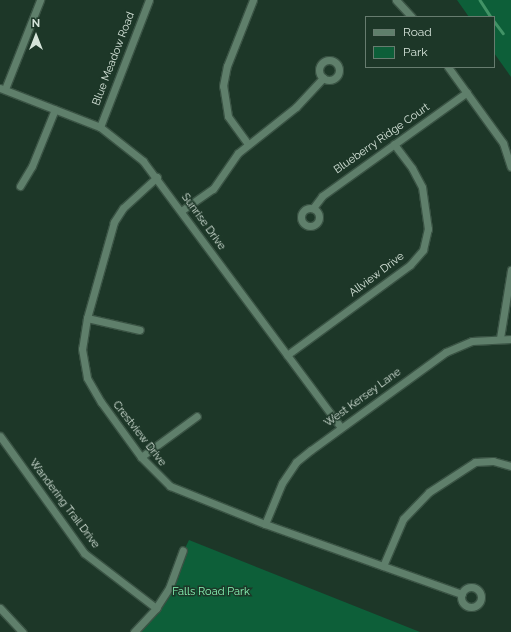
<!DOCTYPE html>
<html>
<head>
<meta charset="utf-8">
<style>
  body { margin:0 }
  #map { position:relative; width:511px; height:632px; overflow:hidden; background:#1d3728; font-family:Raleway,sans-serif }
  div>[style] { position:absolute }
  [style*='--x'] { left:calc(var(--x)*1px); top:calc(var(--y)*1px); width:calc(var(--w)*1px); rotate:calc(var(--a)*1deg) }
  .green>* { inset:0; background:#0d5f39 }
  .stream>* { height:2.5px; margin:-1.25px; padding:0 1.25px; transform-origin:1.25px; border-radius:1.25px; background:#429366 }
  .roads { filter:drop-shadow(1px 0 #3a5344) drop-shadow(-1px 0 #3a5344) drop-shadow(0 1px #3a5344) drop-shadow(0 -1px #3a5344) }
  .street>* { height:7px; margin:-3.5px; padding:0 3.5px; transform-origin:3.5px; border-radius:3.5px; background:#5f7f6b }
  .street>.ring { margin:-3.5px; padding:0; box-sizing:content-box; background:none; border:7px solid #5f7f6b; border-radius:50% }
  span { translate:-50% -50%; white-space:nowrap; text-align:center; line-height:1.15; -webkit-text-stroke:3px #1d3728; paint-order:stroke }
  .street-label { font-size:11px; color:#d5e3d9 }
  .park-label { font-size:11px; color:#88f6b6 }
  .legend { position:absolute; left:365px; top:16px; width:130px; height:52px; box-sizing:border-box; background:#1d3728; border:1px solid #677c6f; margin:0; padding:5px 7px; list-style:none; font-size:12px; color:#d5e3d9 }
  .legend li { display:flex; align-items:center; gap:8px; height:20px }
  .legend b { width:20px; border:1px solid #677c6f }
  .north { position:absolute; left:16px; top:16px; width:40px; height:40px; -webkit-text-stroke:3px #1d3728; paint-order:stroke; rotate:0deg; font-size:11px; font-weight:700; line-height:16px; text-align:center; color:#d5e3d9 }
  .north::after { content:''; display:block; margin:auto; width:14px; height:18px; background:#d5e3d9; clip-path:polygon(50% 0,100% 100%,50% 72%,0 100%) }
</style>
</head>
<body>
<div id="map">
  <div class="green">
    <div style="clip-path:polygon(457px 0,511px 0,511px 77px,494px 53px,494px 17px,469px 17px)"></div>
    <div style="clip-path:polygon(189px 540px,420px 632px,134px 632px,156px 608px)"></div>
  </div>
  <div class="stream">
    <div style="--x:480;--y:0;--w:20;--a:57"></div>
    <div style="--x:494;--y:21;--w:15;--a:53"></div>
  </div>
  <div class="roads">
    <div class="street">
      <div style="--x:396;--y:0;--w:23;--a:47"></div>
      <div class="ring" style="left:319px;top:60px;width:13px;height:13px"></div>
      <div style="--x:448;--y:67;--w:94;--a:54.1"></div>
      <div style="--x:503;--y:143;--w:25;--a:72"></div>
      <div style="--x:0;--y:88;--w:107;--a:21.3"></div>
      <div style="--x:100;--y:127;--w:55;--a:38.3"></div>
      <div style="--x:143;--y:161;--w:332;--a:53.4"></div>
      <div style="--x:5;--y:89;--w:96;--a:-68.5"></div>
      <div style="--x:100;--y:127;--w:136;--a:-68.9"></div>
      <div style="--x:248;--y:144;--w:34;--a:-126"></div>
      <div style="--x:228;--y:116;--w:30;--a:-99"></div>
      <div style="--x:223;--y:86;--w:20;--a:-79"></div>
      <div style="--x:227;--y:66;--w:71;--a:-68.5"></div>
      <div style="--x:157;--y:177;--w:46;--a:137.6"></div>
      <div style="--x:123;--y:208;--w:17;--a:123"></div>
      <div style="--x:114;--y:222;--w:100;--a:105.7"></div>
      <div style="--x:87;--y:318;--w:31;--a:99"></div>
      <div style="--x:82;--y:349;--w:29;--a:80"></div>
      <div style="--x:87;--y:378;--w:28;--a:60"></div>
      <div style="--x:101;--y:402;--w:68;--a:54"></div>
      <div style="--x:141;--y:457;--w:41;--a:45"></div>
      <div style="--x:170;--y:486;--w:102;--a:21.8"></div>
      <div style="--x:265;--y:524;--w:209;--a:19.6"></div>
      <div style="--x:20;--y:186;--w:23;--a:-59"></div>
      <div style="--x:32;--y:166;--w:61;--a:-68"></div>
      <div class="ring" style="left:301px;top:208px;width:11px;height:11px"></div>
      <div style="--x:313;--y:208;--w:15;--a:-53"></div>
      <div style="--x:322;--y:196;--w:178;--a:-35.6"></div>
      <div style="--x:181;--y:211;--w:39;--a:-35"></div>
      <div style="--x:213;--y:189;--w:44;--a:-55.2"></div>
      <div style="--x:238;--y:153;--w:74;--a:-38.4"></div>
      <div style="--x:296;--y:107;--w:40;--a:-47"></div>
      <div style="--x:87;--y:318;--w:54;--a:12.8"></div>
      <div style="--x:500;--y:338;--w:69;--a:-80.8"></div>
      <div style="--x:287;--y:355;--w:152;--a:-36.2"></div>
      <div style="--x:410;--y:265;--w:20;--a:-49"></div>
      <div style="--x:423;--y:250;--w:22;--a:-77"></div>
      <div style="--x:428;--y:229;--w:42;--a:-98.1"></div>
      <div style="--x:422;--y:187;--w:21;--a:-118"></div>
      <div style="--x:412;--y:168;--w:30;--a:-127"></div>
      <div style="--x:0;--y:436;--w:144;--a:54.3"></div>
      <div style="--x:84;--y:553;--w:91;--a:37.4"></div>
      <div style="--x:141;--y:457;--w:69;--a:-36.2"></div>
      <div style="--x:265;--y:524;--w:44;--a:-67.5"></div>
      <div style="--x:282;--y:483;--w:25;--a:-56"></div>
      <div style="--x:296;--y:462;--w:19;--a:-39"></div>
      <div style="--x:311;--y:450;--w:167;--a:-36"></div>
      <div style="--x:446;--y:352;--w:28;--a:-23"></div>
      <div style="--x:472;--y:341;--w:39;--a:-3"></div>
      <div style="--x:383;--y:566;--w:51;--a:-66.9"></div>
      <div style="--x:403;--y:519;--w:37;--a:-46"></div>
      <div style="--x:429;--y:492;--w:55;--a:-33.1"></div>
      <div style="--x:475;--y:462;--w:18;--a:-3"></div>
      <div style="--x:493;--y:461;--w:19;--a:16"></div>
      <div class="ring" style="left:461px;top:587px;width:13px;height:13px"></div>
      <div style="--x:0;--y:608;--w:33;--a:47"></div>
      <div style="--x:134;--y:632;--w:33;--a:-47"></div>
      <div style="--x:156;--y:608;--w:24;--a:-57"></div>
      <div style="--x:169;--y:588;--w:40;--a:-69.8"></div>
    </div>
  </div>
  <div class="street-label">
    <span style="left:114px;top:59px;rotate:-69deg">Blue Meadow Road</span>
    <span style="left:382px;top:139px;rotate:-35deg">Blueberry Ridge Court</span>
    <span style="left:203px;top:222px;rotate:54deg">Sunrise Drive</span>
    <span style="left:377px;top:275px;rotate:-37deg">Allview Drive</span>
    <span style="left:363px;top:398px;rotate:-36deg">West Kersey Lane</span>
    <span style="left:139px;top:434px;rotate:52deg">Crestview Drive</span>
    <span style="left:64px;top:504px;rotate:53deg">Wandering Trail Drive</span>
  </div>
  <div class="park-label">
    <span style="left:211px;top:592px">Falls Road Park</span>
  </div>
  <ul class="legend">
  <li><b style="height:5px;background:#5f7f6b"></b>Road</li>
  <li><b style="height:11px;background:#0d5f39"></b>Park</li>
  </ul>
  <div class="north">N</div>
</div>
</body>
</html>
